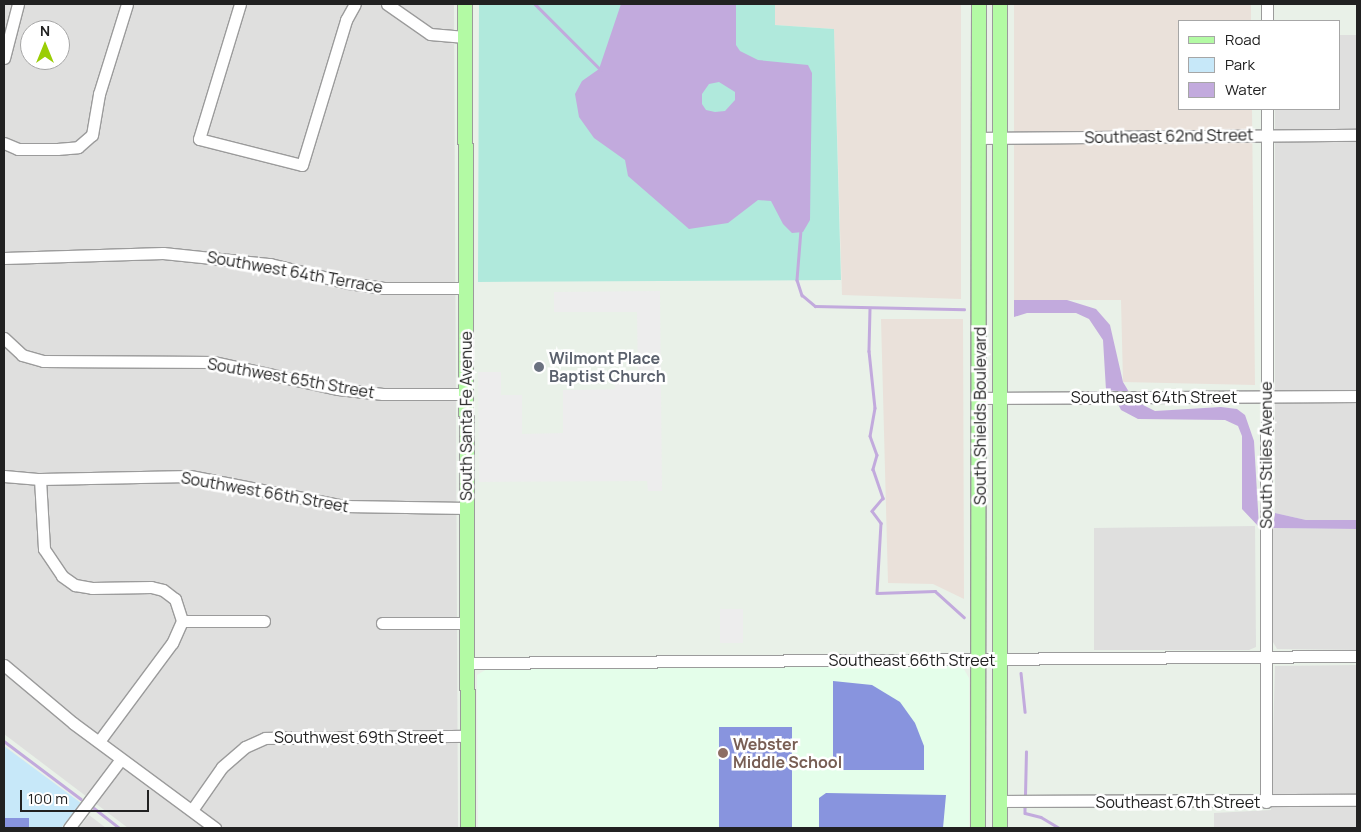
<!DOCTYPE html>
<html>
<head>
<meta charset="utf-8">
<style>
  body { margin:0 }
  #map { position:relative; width:1361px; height:832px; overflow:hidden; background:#e9f1e8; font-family:Manrope,sans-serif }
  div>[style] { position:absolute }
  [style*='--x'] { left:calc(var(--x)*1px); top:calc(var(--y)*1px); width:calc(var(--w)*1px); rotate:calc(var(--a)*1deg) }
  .residential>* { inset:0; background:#dfdfde }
  .industrial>* { inset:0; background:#eae1da }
  .education>* { inset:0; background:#e4feea }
  .grass>* { inset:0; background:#b0e9dc }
  .park>* { inset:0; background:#c7e8f9 }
  .pitch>* { inset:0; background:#8894de; transform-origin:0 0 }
  .parking>* { inset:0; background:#ededed; transform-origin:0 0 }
  .water>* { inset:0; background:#c2aadd }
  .stream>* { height:2.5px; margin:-1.25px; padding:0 1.25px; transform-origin:1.25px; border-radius:1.25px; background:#c2aadd }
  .roads { filter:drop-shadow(1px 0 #9b9b9b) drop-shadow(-1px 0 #9b9b9b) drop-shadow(0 1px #9b9b9b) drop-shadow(0 -1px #9b9b9b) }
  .minor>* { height:11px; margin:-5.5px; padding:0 5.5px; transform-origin:5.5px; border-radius:5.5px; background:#fff }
  .major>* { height:14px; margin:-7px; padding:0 7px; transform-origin:7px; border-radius:7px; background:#b3faa4 }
  .dots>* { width:14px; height:14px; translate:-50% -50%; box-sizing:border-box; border:2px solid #fff; border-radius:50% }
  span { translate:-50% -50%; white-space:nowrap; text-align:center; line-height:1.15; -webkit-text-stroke:5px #fff; paint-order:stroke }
  .street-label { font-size:16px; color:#212121 }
  .worship-label { font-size:16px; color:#5b616d; font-weight:700 }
  .left { translate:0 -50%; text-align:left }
  .education-label { font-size:16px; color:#785e54; font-weight:700 }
  .frame { position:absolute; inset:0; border:5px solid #212121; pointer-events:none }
  .legend { position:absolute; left:1178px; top:20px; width:162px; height:90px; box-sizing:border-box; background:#fff; border:1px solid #a6a6a6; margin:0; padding:6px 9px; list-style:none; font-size:15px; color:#212121 }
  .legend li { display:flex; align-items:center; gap:10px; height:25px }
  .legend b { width:25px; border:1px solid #a6a6a6 }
  .north { position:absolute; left:20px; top:20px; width:50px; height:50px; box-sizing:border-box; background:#fff; border:1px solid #a6a6a6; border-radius:50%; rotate:0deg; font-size:14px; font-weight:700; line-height:20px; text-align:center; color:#212121 }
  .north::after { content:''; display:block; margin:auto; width:18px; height:22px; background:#9acd05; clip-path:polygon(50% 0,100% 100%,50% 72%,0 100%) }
  .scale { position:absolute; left:20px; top:790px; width:129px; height:22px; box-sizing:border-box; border:2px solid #212121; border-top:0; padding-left:6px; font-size:15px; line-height:18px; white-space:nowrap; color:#212121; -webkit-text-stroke:4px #fff; paint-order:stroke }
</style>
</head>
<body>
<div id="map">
  <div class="residential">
    <div style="clip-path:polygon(evenodd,4px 4px,454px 4px,458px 828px,128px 828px,4px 734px,4px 4px,30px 30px,60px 30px,60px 60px,30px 60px,30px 30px)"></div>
    <div style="clip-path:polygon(1340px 35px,1357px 35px,1357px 520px,1306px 520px,1275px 513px,1275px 109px,1340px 109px)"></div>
    <div style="clip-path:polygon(1255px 526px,1256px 647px,1249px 650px,1094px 650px,1094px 528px)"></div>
    <div style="clip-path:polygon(1273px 528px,1357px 529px,1357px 650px,1277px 649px,1273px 642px)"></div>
    <div style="clip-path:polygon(1357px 665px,1357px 828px,1214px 828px,1214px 813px,1271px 810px,1275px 666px)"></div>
    <div style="clip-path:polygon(89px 815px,106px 828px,79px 828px)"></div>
  </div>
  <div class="industrial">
    <div style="clip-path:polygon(775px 4px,961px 4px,961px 299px,842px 295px,834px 29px,775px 25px)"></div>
    <div style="clip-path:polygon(1014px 4px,1251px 4px,1251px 21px,1180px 21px,1180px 109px,1252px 109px,1255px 385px,1123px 382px,1121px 300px,1014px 300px)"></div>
    <div style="clip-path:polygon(881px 319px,963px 319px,964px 599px,933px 584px,888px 583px)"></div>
  </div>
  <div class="education">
    <div style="clip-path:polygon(962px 666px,969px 678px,969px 828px,478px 828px,477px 675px,487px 669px)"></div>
  </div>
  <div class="grass">
    <div style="clip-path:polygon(479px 4px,775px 4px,775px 25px,834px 29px,841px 280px,478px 282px)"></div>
  </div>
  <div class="park">
    <div style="clip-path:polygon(4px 746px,81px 803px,61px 828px,4px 828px)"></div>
  </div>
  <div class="pitch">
    <div style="clip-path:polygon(833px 681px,872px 685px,900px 702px,915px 723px,924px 746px,924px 770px,838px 770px,833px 761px)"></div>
    <div style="left:719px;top:727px;width:73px;height:101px"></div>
    <div style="clip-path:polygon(826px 793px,946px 795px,943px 828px,819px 828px,819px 798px)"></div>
    <div style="left:4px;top:818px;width:25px;height:10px"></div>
  </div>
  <div class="parking">
    <div style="clip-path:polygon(660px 291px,662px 491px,648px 491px,647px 481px,479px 482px,478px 372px,501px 372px,501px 395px,522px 395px,522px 434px,563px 433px,563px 390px,615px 389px,615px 381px,638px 381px,637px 312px,554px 312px,554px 292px)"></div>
    <div style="left:720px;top:609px;width:23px;height:34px"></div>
  </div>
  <div class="water">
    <div style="clip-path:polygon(evenodd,621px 4px,736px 4px,736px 45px,740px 51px,758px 60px,808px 65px,812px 73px,810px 220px,803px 232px,792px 233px,783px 224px,771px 201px,758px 200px,728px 223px,689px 229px,628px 176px,625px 160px,594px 138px,579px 117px,575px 94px,582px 81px,599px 69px,621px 4px,719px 82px,735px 92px,735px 100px,725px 111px,715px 112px,706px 110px,702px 104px,702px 94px,709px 84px,719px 82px)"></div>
    <div style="clip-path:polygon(1014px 300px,1067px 300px,1096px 309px,1110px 325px,1123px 382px,1129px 392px,1106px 390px,1103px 340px,1089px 319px,1076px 313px,1027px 313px,1014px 317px)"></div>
    <div style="clip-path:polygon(1117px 402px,1137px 402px,1155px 411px,1221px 407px,1237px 409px,1245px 415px,1254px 441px,1259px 527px,1242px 509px,1242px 436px,1238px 426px,1225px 420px,1138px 419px,1121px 410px)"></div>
    <div style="clip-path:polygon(1275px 513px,1306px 520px,1357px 520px,1357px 529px,1273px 528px)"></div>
  </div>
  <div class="stream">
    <div style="--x:535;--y:4;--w:93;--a:45"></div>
    <div style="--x:801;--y:230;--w:50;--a:94.6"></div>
    <div style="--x:797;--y:280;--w:16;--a:72"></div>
    <div style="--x:802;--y:295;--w:17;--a:40"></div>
    <div style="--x:815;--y:306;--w:149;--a:1.2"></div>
    <div style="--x:870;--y:309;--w:42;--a:91.4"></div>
    <div style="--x:869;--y:351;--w:57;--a:84"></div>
    <div style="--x:875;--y:408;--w:28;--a:100"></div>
    <div style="--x:870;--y:436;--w:20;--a:70"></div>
    <div style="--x:877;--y:455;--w:15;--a:106"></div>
    <div style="--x:873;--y:469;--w:31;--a:71"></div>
    <div style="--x:883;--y:498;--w:17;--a:130"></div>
    <div style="--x:872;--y:511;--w:15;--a:53"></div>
    <div style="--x:881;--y:523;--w:70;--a:93.3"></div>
    <div style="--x:877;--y:593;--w:58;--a:-2"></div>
    <div style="--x:935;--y:591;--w:39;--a:42"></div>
    <div style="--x:1021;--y:673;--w:39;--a:84"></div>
    <div style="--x:4;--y:741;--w:96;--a:37"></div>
    <div style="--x:1025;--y:795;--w:43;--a:-88.7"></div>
    <div style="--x:94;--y:808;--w:33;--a:38"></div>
    <div style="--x:1025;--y:808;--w:5;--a:90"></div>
    <div style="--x:1025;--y:813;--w:16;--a:14"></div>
    <div style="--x:1041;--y:817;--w:21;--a:31"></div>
  </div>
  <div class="roads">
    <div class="minor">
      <div style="--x:240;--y:4;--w:141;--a:106.9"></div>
      <div style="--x:199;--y:139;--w:106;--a:14.2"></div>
      <div style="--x:302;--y:165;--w:152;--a:-73.1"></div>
      <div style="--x:346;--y:20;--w:18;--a:-61"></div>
      <div style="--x:387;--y:4;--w:52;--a:34.9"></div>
      <div style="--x:430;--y:34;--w:35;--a:5"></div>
      <div style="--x:1267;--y:4;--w:17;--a:90"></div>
      <div style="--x:4;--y:58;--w:56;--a:-75.5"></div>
      <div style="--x:980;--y:138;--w:377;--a:-0.5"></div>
      <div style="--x:4;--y:143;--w:15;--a:23"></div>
      <div style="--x:18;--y:149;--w:39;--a:0"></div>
      <div style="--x:57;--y:149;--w:21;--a:-5"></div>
      <div style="--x:78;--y:147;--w:18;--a:-41"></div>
      <div style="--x:92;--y:135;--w:42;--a:-80.3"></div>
      <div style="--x:99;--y:94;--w:94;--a:-72.7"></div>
      <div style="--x:4;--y:258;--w:159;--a:-1.8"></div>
      <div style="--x:163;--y:253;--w:108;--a:5.9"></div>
      <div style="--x:270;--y:264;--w:80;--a:13.7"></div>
      <div style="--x:348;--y:283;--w:36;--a:8"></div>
      <div style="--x:384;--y:288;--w:82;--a:0"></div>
      <div style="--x:4;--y:338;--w:25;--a:43"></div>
      <div style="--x:22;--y:355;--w:22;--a:16"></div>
      <div style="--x:43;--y:361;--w:171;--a:0.3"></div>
      <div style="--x:214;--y:362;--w:127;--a:12.3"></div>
      <div style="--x:338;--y:389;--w:45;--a:6.3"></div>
      <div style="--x:383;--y:394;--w:83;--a:0"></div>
      <div style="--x:980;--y:398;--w:377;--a:-0.3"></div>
      <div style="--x:4;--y:476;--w:36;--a:5"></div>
      <div style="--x:40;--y:479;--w:150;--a:-1.1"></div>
      <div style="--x:190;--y:476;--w:158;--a:11"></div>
      <div style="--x:345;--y:506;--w:122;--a:0.9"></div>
      <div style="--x:40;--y:479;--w:70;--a:86.7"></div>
      <div style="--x:44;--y:549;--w:32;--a:56"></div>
      <div style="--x:62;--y:576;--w:16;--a:35"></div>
      <div style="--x:75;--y:585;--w:17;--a:10"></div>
      <div style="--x:92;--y:588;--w:59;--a:-1"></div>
      <div style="--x:151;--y:587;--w:12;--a:14"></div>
      <div style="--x:163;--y:590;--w:15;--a:37"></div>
      <div style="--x:175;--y:599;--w:23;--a:72"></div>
      <div style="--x:182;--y:621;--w:24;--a:114"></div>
      <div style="--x:172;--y:643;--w:121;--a:126.6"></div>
      <div style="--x:182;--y:621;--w:82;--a:0"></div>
      <div style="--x:382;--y:623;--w:85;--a:0"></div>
      <div style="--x:467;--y:663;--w:890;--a:-0.45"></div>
      <div style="--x:4;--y:665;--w:90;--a:40"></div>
      <div style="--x:73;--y:723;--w:177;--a:36.5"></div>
      <div style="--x:1000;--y:801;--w:357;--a:-0.2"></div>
      <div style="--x:1266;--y:802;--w:693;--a:-89.92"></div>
      <div style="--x:192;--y:810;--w:52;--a:-55.1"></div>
      <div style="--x:222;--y:767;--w:30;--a:-41"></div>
      <div style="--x:245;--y:747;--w:22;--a:-24"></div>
      <div style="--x:265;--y:738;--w:203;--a:-0.6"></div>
      <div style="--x:69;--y:828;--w:86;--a:-53"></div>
    </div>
    <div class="major">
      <div style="--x:465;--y:4;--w:824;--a:89.79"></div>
      <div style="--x:978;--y:828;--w:824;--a:-89.93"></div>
      <div style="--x:1000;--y:828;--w:824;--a:-90"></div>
    </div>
  </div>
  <div class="dots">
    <div style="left:539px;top:367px;background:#6b7280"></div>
    <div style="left:723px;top:753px;background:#8d6e63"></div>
  </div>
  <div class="street-label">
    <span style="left:1169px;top:136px;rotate:-1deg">Southeast 62nd Street</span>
    <span style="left:295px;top:272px;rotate:10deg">Southwest 64th Terrace</span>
    <span style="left:291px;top:378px;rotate:10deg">Southwest 65th Street</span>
    <span style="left:1154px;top:397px">Southeast 64th Street</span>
    <span style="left:466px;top:416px;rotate:-90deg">South Santa Fe Avenue</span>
    <span style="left:980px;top:416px;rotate:-90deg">South Shields Boulevard</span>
    <span style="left:1266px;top:455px;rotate:-90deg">South Stiles Avenue</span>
    <span style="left:265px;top:492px;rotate:10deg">Southwest 66th Street</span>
    <span style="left:912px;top:660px">Southeast 66th Street</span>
    <span style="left:359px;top:737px">Southwest 69th Street</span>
    <span style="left:1178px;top:802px">Southeast 67th Street</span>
  </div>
  <div class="worship-label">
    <span class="left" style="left:549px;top:367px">Wilmont Place<br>Baptist Church</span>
  </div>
  <div class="education-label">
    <span class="left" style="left:733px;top:753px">Webster<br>Middle School</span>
  </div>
  <div class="frame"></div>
  <ul class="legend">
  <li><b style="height:6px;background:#b3faa4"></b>Road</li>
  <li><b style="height:14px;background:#c7e8f9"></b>Park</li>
  <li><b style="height:14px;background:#c2aadd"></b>Water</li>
  </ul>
  <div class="north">N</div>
  <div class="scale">100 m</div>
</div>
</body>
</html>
